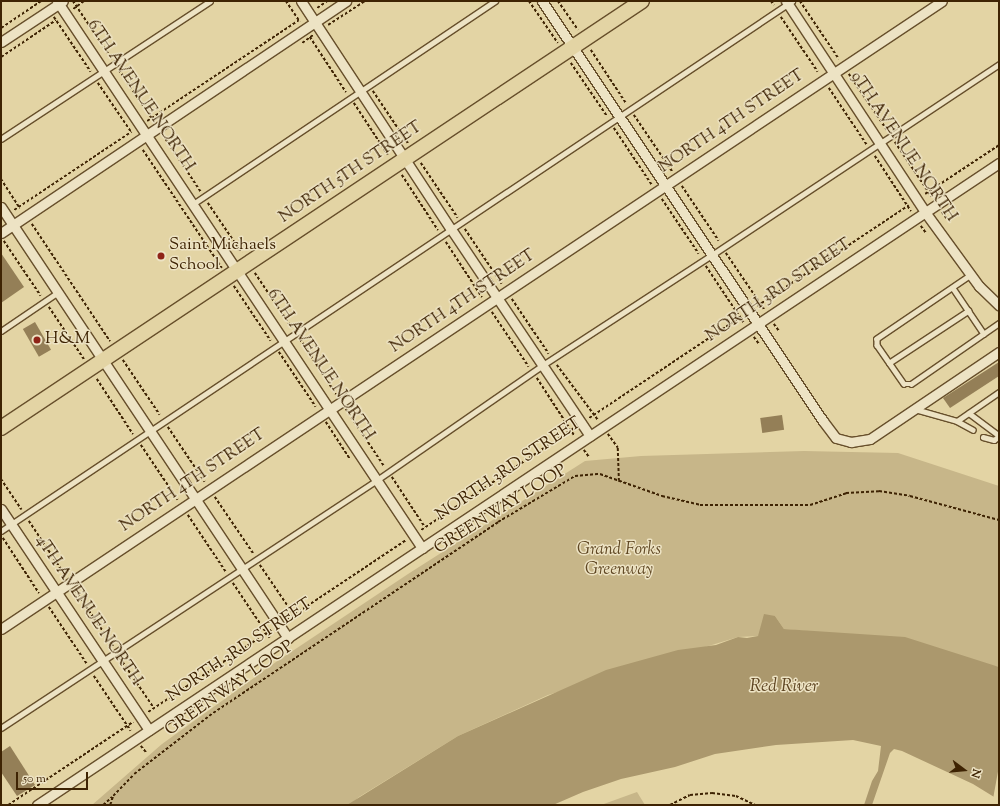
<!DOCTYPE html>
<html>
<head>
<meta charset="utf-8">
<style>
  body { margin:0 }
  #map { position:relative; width:1000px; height:806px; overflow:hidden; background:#e3d4a4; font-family:"Sorts Mill Goudy",serif }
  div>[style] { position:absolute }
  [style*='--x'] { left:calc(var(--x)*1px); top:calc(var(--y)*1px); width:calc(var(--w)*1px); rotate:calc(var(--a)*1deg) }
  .green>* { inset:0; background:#c7b689 }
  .water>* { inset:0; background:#ab986d }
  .pier>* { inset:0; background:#e3d4a4 }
  .building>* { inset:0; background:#947f57; transform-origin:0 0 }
  .path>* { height:1.5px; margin-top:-0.75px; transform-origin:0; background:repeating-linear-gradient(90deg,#3e2303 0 3px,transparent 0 5px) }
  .roads { filter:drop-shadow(1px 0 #674f2b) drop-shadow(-1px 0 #674f2b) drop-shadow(0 1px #674f2b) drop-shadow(0 -1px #674f2b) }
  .service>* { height:4.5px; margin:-2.25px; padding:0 2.25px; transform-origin:2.25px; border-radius:2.25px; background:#ede3c4 }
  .minor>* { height:9px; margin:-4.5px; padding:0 4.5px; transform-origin:4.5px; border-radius:4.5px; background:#ede3c4 }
  .primary>* { height:14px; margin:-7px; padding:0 7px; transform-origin:7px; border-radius:7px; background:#e3d4a4 }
  .dots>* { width:11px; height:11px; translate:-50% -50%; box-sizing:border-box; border:2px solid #ede3c4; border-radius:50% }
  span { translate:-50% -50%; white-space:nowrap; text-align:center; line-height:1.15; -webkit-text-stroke:3px #ede3c4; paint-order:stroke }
  .street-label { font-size:17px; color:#3e2303 }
  .poi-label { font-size:17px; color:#3e2303 }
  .left { translate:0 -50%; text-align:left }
  .park-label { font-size:17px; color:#604824; font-style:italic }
  .water-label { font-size:18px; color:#5f4623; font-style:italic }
  .frame { position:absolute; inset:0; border:2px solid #3e2303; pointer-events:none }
  .north { position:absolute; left:944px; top:750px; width:40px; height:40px; -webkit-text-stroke:3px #ede3c4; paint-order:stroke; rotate:106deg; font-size:11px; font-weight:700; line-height:16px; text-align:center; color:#3e2303 }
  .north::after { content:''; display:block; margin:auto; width:14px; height:18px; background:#3e2303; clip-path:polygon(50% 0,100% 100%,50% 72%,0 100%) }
  .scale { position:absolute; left:16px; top:772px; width:72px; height:18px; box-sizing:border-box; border:2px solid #3e2303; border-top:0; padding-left:5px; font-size:12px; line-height:14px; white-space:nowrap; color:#3e2303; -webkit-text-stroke:3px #ede3c4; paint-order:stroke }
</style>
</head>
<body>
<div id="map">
  <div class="green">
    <div style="clip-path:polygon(804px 451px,898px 453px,999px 486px,999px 667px,828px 633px,784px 629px,775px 616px,758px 636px,738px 637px,548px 695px,458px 736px,359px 797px,350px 805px,92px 805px,162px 744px,276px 662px,408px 574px,585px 461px,641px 456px)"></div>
    <div style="clip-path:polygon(637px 792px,645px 805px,601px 805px)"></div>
  </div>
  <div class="water">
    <div style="clip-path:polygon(764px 614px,775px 616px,784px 629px,905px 637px,999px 667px,999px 800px,973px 784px,902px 751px,894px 749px,890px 753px,872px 805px,864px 805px,872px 781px,878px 771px,881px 746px,853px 740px,776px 745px,715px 754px,675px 767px,621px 779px,583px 792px,553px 805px,347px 805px,458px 736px,606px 670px,678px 650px,716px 645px,738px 637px,747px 638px,758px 636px)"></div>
  </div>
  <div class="pier">
    <div style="clip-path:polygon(999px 766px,999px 802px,993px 799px)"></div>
  </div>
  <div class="building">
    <div style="clip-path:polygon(1px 253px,24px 287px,1px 303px)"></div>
    <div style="left:35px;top:322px;width:32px;height:14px;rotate:60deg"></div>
    <div style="clip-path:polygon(999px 362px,999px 376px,950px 408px,943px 398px)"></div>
    <div style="left:782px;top:415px;width:15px;height:22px;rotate:82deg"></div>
    <div style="clip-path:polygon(10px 746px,35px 785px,17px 796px,1px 772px,1px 752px)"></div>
  </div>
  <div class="path">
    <div style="--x:73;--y:1;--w:70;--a:56.1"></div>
    <div style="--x:286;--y:1;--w:25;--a:56"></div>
    <div style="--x:529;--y:1;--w:51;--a:55.4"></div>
    <div style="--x:558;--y:1;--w:35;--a:55"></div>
    <div style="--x:771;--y:1;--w:5;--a:53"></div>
    <div style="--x:800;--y:1;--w:70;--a:56.1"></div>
    <div style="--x:317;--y:8;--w:12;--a:-35"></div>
    <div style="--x:73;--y:9;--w:14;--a:-36"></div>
    <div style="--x:54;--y:17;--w:66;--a:56.1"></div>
    <div style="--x:781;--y:17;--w:66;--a:56.1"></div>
    <div style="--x:328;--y:25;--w:44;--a:-33"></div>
    <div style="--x:1;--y:28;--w:48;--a:-34"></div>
    <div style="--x:310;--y:37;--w:66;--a:56.8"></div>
    <div style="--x:302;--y:43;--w:14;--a:-36"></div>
    <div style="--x:591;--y:50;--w:64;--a:56.6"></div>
    <div style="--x:1;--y:57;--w:66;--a:-33.9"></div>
    <div style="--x:571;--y:63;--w:64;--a:55.8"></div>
    <div style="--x:119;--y:70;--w:60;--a:55.8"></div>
    <div style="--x:849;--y:74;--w:68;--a:55.8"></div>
    <div style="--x:98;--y:83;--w:60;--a:55.8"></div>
    <div style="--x:829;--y:88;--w:69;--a:56.3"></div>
    <div style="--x:373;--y:91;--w:63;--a:56.1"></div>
    <div style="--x:354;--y:103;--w:62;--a:56.8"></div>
    <div style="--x:634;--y:115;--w:68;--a:55.8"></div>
    <div style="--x:147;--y:121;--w:182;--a:-33.6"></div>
    <div style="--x:614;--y:128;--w:69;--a:56.3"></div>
    <div style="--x:163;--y:135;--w:69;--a:56.3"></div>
    <div style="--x:895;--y:142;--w:66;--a:56.1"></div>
    <div style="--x:143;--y:150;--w:142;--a:56.2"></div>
    <div style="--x:875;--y:156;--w:66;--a:56.8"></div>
    <div style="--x:421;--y:163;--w:66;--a:56.1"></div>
    <div style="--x:402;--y:175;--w:66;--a:56.8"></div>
    <div style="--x:1;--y:179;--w:35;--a:57"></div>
    <div style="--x:682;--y:186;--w:66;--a:56.1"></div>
    <div style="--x:925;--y:194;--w:89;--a:-33.5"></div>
    <div style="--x:662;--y:199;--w:66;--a:56.1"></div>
    <div style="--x:208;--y:203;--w:60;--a:55.8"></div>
    <div style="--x:14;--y:210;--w:141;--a:-33.7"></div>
    <div style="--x:942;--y:212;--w:9;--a:54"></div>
    <div style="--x:32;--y:224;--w:141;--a:56.3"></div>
    <div style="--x:921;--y:226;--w:9;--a:54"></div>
    <div style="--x:465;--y:229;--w:66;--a:56.1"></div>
    <div style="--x:4;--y:241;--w:66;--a:56.1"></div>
    <div style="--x:446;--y:242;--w:66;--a:56.8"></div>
    <div style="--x:726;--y:253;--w:68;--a:55.8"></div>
    <div style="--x:706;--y:266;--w:69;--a:56.3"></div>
    <div style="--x:255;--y:273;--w:66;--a:56.1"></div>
    <div style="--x:234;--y:286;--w:66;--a:56.1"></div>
    <div style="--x:512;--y:299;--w:66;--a:56.1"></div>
    <div style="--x:757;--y:306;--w:182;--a:-33.6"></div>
    <div style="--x:49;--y:307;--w:63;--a:56.1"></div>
    <div style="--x:492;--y:312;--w:66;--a:56.1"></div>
    <div style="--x:774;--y:324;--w:9;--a:54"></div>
    <div style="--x:754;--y:337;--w:9;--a:54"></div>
    <div style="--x:300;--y:339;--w:66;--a:56.8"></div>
    <div style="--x:279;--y:352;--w:66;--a:56.1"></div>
    <div style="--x:123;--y:360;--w:66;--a:56.1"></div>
    <div style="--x:557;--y:365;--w:69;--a:53.3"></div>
    <div style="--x:537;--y:378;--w:68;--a:57"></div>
    <div style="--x:97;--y:379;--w:66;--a:56.8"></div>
    <div style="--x:346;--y:409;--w:69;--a:56.3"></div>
    <div style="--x:589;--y:418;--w:184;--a:-33.7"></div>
    <div style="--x:326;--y:422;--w:44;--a:57"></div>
    <div style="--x:168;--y:427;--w:66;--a:56.1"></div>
    <div style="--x:608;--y:434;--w:17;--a:54"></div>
    <div style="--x:618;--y:448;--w:33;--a:88"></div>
    <div style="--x:141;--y:445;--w:66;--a:56.1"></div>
    <div style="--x:584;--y:450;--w:9;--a:54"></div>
    <div style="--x:392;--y:477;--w:60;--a:56.6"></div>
    <div style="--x:1;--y:479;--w:37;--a:56"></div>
    <div style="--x:215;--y:497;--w:68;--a:55.8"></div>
    <div style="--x:188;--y:515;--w:69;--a:56.3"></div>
    <div style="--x:29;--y:521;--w:65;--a:56.3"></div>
    <div style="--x:421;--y:530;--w:184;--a:-33.7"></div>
    <div style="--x:3;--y:538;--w:66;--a:56.8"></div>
    <div style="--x:260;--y:565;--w:60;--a:55.8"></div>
    <div style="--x:233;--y:583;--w:66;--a:56.1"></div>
    <div style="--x:75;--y:590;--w:68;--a:55.8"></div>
    <div style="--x:49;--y:607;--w:69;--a:56.3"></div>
    <div style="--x:286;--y:620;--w:144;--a:-33.7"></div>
    <div style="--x:120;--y:658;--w:60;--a:55.8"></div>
    <div style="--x:94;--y:676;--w:66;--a:56.1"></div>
    <div style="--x:148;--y:712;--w:148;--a:-33.7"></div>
    <div style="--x:141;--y:746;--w:8;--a:50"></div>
    <div style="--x:8;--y:805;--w:150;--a:-33.6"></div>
    <div style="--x:103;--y:805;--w:12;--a:-42"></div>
    <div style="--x:110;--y:805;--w:9;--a:-72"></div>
    <div style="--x:113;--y:796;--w:30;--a:-46"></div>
    <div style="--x:134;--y:774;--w:100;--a:-37.7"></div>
    <div style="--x:213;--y:713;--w:343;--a:-33.8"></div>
    <div style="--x:498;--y:522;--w:90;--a:-30.9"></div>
    <div style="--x:575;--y:476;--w:25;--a:-5"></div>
    <div style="--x:600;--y:474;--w:66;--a:19.5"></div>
    <div style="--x:662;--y:496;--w:39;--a:13"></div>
    <div style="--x:700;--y:505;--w:110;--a:0"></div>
    <div style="--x:810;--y:505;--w:38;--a:-18"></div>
    <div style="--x:846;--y:493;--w:33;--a:-3"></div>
    <div style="--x:879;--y:491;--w:31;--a:9"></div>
    <div style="--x:910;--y:496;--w:92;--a:15.1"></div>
    <div style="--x:670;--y:805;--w:22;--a:-27"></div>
    <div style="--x:690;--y:795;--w:22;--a:-5"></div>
    <div style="--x:712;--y:793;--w:24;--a:7"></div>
    <div style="--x:736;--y:796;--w:21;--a:25"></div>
  </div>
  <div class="roads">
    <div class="service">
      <div style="--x:1;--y:139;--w:250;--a:-33.4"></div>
      <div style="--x:193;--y:204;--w:364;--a:-33.9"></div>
      <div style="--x:971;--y:275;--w:114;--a:145.8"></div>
      <div style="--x:877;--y:339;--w:6;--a:90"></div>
      <div style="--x:877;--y:345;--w:47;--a:55.3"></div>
      <div style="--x:904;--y:384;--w:7;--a:0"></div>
      <div style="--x:911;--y:384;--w:107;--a:-34.7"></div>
      <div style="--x:953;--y:288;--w:55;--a:56"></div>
      <div style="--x:1;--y:331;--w:68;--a:-34.2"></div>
      <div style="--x:889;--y:363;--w:95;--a:-33.4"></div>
      <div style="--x:915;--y:409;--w:44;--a:15.9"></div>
      <div style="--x:957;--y:421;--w:18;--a:29"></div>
      <div style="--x:969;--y:413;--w:38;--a:37"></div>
      <div style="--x:957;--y:421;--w:51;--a:-34.6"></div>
      <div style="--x:983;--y:437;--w:11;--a:15"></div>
      <div style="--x:994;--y:440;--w:6;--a:-39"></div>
      <div style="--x:1;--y:531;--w:952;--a:-33.82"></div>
      <div style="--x:1;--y:728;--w:450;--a:-33.4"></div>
      <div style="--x:377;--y:480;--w:202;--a:-34.7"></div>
      <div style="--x:543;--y:365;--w:202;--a:-33.1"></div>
      <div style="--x:712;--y:255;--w:345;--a:-33.6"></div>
    </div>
    <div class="minor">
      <div style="--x:57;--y:1;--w:658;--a:56.29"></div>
      <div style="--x:301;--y:1;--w:273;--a:56.7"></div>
      <div style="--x:451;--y:229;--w:249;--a:56.1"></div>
      <div style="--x:542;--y:1;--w:505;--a:56.22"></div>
      <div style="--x:823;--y:421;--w:21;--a:53"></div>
      <div style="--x:836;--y:438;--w:16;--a:15"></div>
      <div style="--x:851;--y:442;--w:19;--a:-9"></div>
      <div style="--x:870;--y:439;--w:156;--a:-34"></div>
      <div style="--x:786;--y:1;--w:253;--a:56.6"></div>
      <div style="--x:925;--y:212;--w:92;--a:53.9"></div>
      <div style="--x:979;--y:286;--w:28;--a:44"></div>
      <div style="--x:1;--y:42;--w:74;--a:-33.5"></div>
      <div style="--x:1;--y:207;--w:518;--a:56.34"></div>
      <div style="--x:1;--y:233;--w:416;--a:-33.9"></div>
      <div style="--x:1;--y:509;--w:266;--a:56.2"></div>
      <div style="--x:1;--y:629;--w:1131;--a:-33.72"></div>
      <div style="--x:37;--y:805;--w:1157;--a:-33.72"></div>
    </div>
    <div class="primary">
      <div style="--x:1;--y:428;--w:770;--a:-33.67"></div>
    </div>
  </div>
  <div class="dots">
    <div style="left:161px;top:256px;background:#8f2418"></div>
    <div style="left:37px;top:340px;background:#8f2418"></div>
  </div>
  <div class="street-label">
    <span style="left:140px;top:96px;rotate:56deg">6TH AVENUE NORTH</span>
    <span style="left:732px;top:122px;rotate:-34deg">NORTH 4TH STREET</span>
    <span style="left:903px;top:147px;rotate:56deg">9TH AVENUE NORTH</span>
    <span style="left:351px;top:173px;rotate:-34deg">NORTH 5TH STREET</span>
    <span style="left:779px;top:291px;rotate:-34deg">NORTH 3RD STREET</span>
    <span style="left:463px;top:302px;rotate:-34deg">NORTH 4TH STREET</span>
    <span style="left:320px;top:365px;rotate:56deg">6TH AVENUE NORTH</span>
    <span style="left:509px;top:470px;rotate:-34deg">NORTH 3RD STREET</span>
    <span style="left:193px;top:481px;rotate:-34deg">NORTH 4TH STREET</span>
    <span style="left:501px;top:510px;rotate:-32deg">GREENWAY LOOP</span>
    <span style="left:88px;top:611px;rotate:56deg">4TH AVENUE NORTH</span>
    <span style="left:240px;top:651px;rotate:-34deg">NORTH 3RD STREET</span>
    <span style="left:230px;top:689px;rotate:-35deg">GREENWAY LOOP</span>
  </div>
  <div class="poi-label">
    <span class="left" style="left:169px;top:256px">Saint Michaels<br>School</span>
    <span class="left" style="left:45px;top:340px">H&amp;M</span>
  </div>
  <div class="park-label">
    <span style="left:619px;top:561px">Grand Forks<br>Greenway</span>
  </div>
  <div class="water-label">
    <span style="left:784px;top:687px">Red River</span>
  </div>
  <div class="frame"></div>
  <div class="north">N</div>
  <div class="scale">50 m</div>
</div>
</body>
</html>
